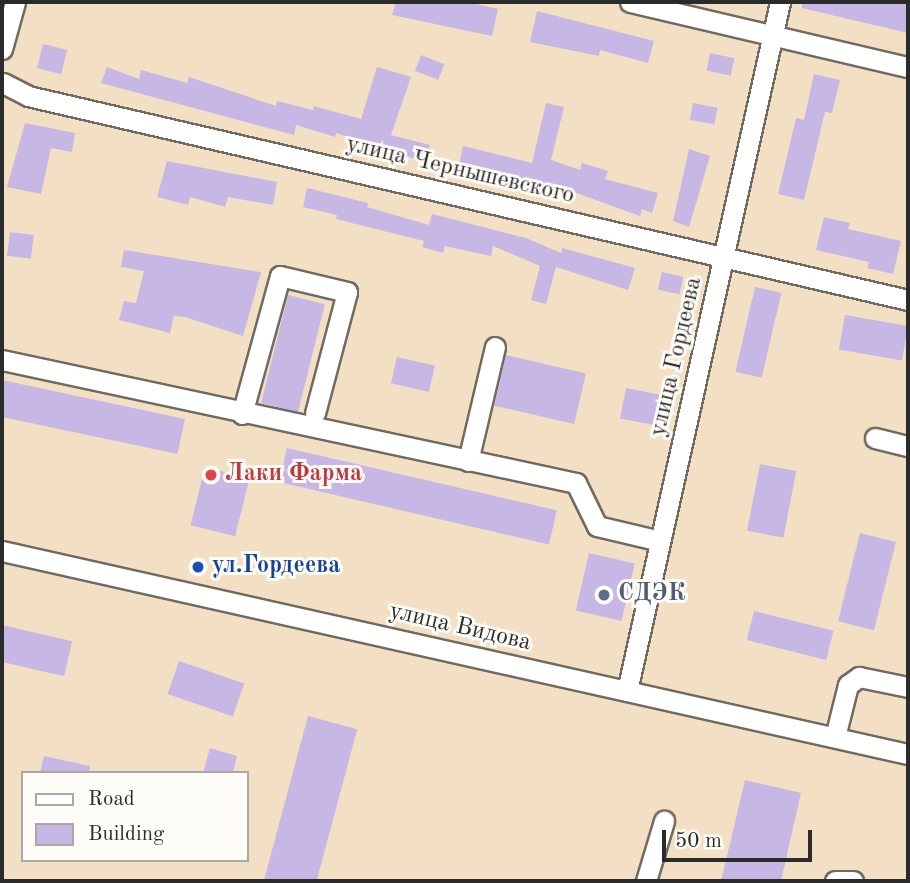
<!DOCTYPE html>
<html>
<head>
<meta charset="utf-8">
<style>
  body { margin:0 }
  #map { position:relative; width:910px; height:883px; overflow:hidden; background:#f3e0c4; font-family:"Old Standard TT",serif }
  div>[style] { position:absolute }
  [style*='--x'] { left:calc(var(--x)*1px); top:calc(var(--y)*1px); width:calc(var(--w)*1px); rotate:calc(var(--a)*1deg) }
  .building>* { inset:0; background:#c6b7e4; transform-origin:0 0 }
  .roads { filter:drop-shadow(2px 0 #716a61) drop-shadow(-2px 0 #716a61) drop-shadow(0 2px #716a61) drop-shadow(0 -2px #716a61) }
  .minor>* { height:19px; margin:-9.5px; padding:0 9.5px; transform-origin:9.5px; border-radius:9.5px; background:#fff }
  .dots>* { width:19px; height:19px; translate:-50% -50%; box-sizing:border-box; border:4px solid #fdfcf7; border-radius:50% }
  span { translate:-50% -50%; white-space:nowrap; text-align:center; line-height:1.15; -webkit-text-stroke:6px #fdfcf7; paint-order:stroke }
  .street-label { font-size:24px; color:#2b2b2b }
  .health-label { font-size:24px; color:#be3a42; font-weight:700 }
  .left { translate:0 -50%; text-align:left }
  .transit-label { font-size:24px; color:#164399; font-weight:700 }
  .service-label { font-size:24px; color:#4e5e75; font-weight:700 }
  .frame { position:absolute; inset:0; border:4px solid #2b2b2b; pointer-events:none }
  .legend { position:absolute; left:21px; top:771px; width:228px; height:91px; box-sizing:border-box; background:#fdfcf7; border:2px solid #a9a8a5; margin:0; padding:9px 12px; list-style:none; font-size:21px; color:#2b2b2b }
  .legend li { display:flex; align-items:center; gap:14px; height:35px }
  .legend b { width:35px; border:2px solid #a9a8a5 }
  .scale { position:absolute; left:662px; top:830px; width:150px; height:32px; box-sizing:border-box; border:4px solid #2b2b2b; border-top:0; padding-left:9px; font-size:21px; line-height:24px; white-space:nowrap; color:#2b2b2b; -webkit-text-stroke:5px #fdfcf7; paint-order:stroke }
</style>
</head>
<body>
<div id="map">
  <div class="building">
    <div style="clip-path:polygon(396px 2px,468px 2px,498px 9px,492px 36px,392px 15px)"></div>
    <div style="clip-path:polygon(802px 2px,908px 2px,908px 33px,802px 8px)"></div>
    <div style="clip-path:polygon(537px 11px,654px 41px,648px 63px,600px 50px,599px 56px,530px 42px)"></div>
    <div style="left:43px;top:44px;width:25px;height:25px;rotate:14deg"></div>
    <div style="left:710px;top:53px;width:25px;height:18px;rotate:12deg"></div>
    <div style="left:421px;top:55px;width:25px;height:17px;rotate:21deg"></div>
    <div style="clip-path:polygon(107px 67px,139px 79px,141px 70px,187px 83px,189px 77px,276px 106px,277px 101px,313px 110px,314px 106px,361px 119px,377px 67px,411px 77px,391px 135px,430px 145px,425px 162px,336px 133px,335px 137px,296px 125px,294px 135px,101px 83px)"></div>
    <div style="clip-path:polygon(814px 74px,840px 80px,832px 113px,825px 112px,804px 200px,778px 194px,796px 118px,804px 120px)"></div>
    <div style="clip-path:polygon(546px 103px,564px 107px,551px 160px,580px 170px,582px 163px,608px 171px,605px 179px,658px 193px,652px 213px,642px 209px,640px 216px,557px 186px,554px 193px,458px 169px,463px 146px,532px 163px)"></div>
    <div style="left:693px;top:103px;width:25px;height:17px;rotate:11deg"></div>
    <div style="clip-path:polygon(25px 123px,75px 133px,72px 152px,51px 148px,41px 194px,7px 187px)"></div>
    <div style="clip-path:polygon(689px 149px,710px 156px,689px 227px,673px 221px)"></div>
    <div style="clip-path:polygon(167px 161px,277px 182px,273px 205px,228px 197px,225px 207px,190px 197px,188px 205px,157px 197px)"></div>
    <div style="clip-path:polygon(307px 188px,368px 203px,367px 207px,429px 225px,432px 214px,526px 238px,561px 253px,562px 248px,635px 268px,628px 290px,556px 267px,546px 304px,531px 300px,540px 266px,493px 246px,491px 256px,445px 246px,443px 253px,422px 247px,424px 241px,336px 219px,337px 215px,303px 207px)"></div>
    <div style="clip-path:polygon(824px 217px,850px 223px,848px 229px,901px 241px,893px 274px,867px 268px,869px 262px,816px 250px)"></div>
    <div style="left:10px;top:232px;width:24px;height:24px;rotate:7deg"></div>
    <div style="clip-path:polygon(124px 250px,261px 272px,243px 336px,185px 317px,174px 316px,170px 333px,119px 320px,124px 301px,136px 303px,144px 271px,121px 267px)"></div>
    <div style="left:662px;top:272px;width:22px;height:18px;rotate:13deg"></div>
    <div style="left:755px;top:287px;width:27px;height:87px;rotate:13deg"></div>
    <div style="left:288px;top:295px;width:38px;height:111px;rotate:14deg"></div>
    <div style="left:845px;top:315px;width:64px;height:35px;rotate:10deg"></div>
    <div style="left:506px;top:355px;width:82px;height:52px;rotate:13deg"></div>
    <div style="left:397px;top:357px;width:39px;height:27px;rotate:13deg"></div>
    <div style="left:2px;top:380px;width:187px;height:36px;rotate:12deg"></div>
    <div style="left:626px;top:388px;width:47px;height:31px;rotate:11deg"></div>
    <div style="left:287px;top:448px;width:277px;height:35px;rotate:13deg"></div>
    <div style="left:760px;top:464px;width:37px;height:68px;rotate:11deg"></div>
    <div style="left:205px;top:467px;width:46px;height:60px;rotate:14deg"></div>
    <div style="left:860px;top:533px;width:37px;height:91px;rotate:14deg"></div>
    <div style="left:589px;top:553px;width:47px;height:59px;rotate:13deg"></div>
    <div style="left:754px;top:611px;width:82px;height:30px;rotate:14deg"></div>
    <div style="left:2px;top:625px;width:72px;height:36px;rotate:13deg"></div>
    <div style="left:179px;top:661px;width:69px;height:35px;rotate:19deg"></div>
    <div style="left:308px;top:716px;width:51px;height:170px;rotate:15deg"></div>
    <div style="clip-path:polygon(210px 748px,237px 756px,233px 773px,203px 773px)"></div>
    <div style="clip-path:polygon(44px 756px,90px 766px,89px 773px,40px 773px)"></div>
    <div style="clip-path:polygon(745px 780px,801px 793px,781px 881px,721px 881px)"></div>
  </div>
  <div class="roads">
    <div class="minor">
      <div style="--x:630;--y:2;--w:285;--a:13.2"></div>
      <div style="--x:2;--y:49;--w:49;--a:-74.5"></div>
      <div style="--x:3;--y:83;--w:28;--a:27"></div>
      <div style="--x:28;--y:96;--w:903;--a:13.05"></div>
      <div style="--x:2;--y:360;--w:587;--a:12.09"></div>
      <div style="--x:576;--y:483;--w:48;--a:64"></div>
      <div style="--x:597;--y:526;--w:65;--a:13.4"></div>
      <div style="--x:242;--y:414;--w:143;--a:-74.6"></div>
      <div style="--x:280;--y:276;--w:69;--a:13.4"></div>
      <div style="--x:347;--y:292;--w:125;--a:104.8"></div>
      <div style="--x:875;--y:438;--w:34;--a:14"></div>
      <div style="--x:468;--y:461;--w:117;--a:-76.7"></div>
      <div style="--x:2;--y:551;--w:928;--a:12.63"></div>
      <div style="--x:627;--y:691;--w:706;--a:-77.48"></div>
      <div style="--x:835;--y:737;--w:54;--a:-76"></div>
      <div style="--x:848;--y:685;--w:14;--a:-36"></div>
      <div style="--x:859;--y:677;--w:50;--a:11.5"></div>
      <div style="--x:646;--y:881;--w:63;--a:-73.3"></div>
      <div style="--x:835;--y:881;--w:18;--a:0"></div>
    </div>
  </div>
  <div class="dots">
    <div style="left:211px;top:475px;background:#e0444e"></div>
    <div style="left:198px;top:567px;background:#1a4fb4"></div>
    <div style="left:604px;top:595px;background:#5c6f8a"></div>
  </div>
  <div class="street-label">
    <span style="left:460px;top:171px;rotate:13deg">улица Чернышевского</span>
    <span style="left:677px;top:357px;rotate:-77deg">улица Гордеева</span>
    <span style="left:460px;top:628px;rotate:13deg">улица Видова</span>
  </div>
  <div class="health-label">
    <span class="left" style="left:225px;top:475px">Лаки Фарма</span>
  </div>
  <div class="transit-label">
    <span class="left" style="left:212px;top:567px">ул.Гордеева</span>
  </div>
  <div class="service-label">
    <span class="left" style="left:618px;top:595px">СДЭК</span>
  </div>
  <div class="frame"></div>
  <ul class="legend">
  <li><b style="height:9px;background:#fff"></b>Road</li>
  <li><b style="height:19px;background:#c6b7e4"></b>Building</li>
  </ul>
  <div class="scale">50 m</div>
</div>
</body>
</html>
